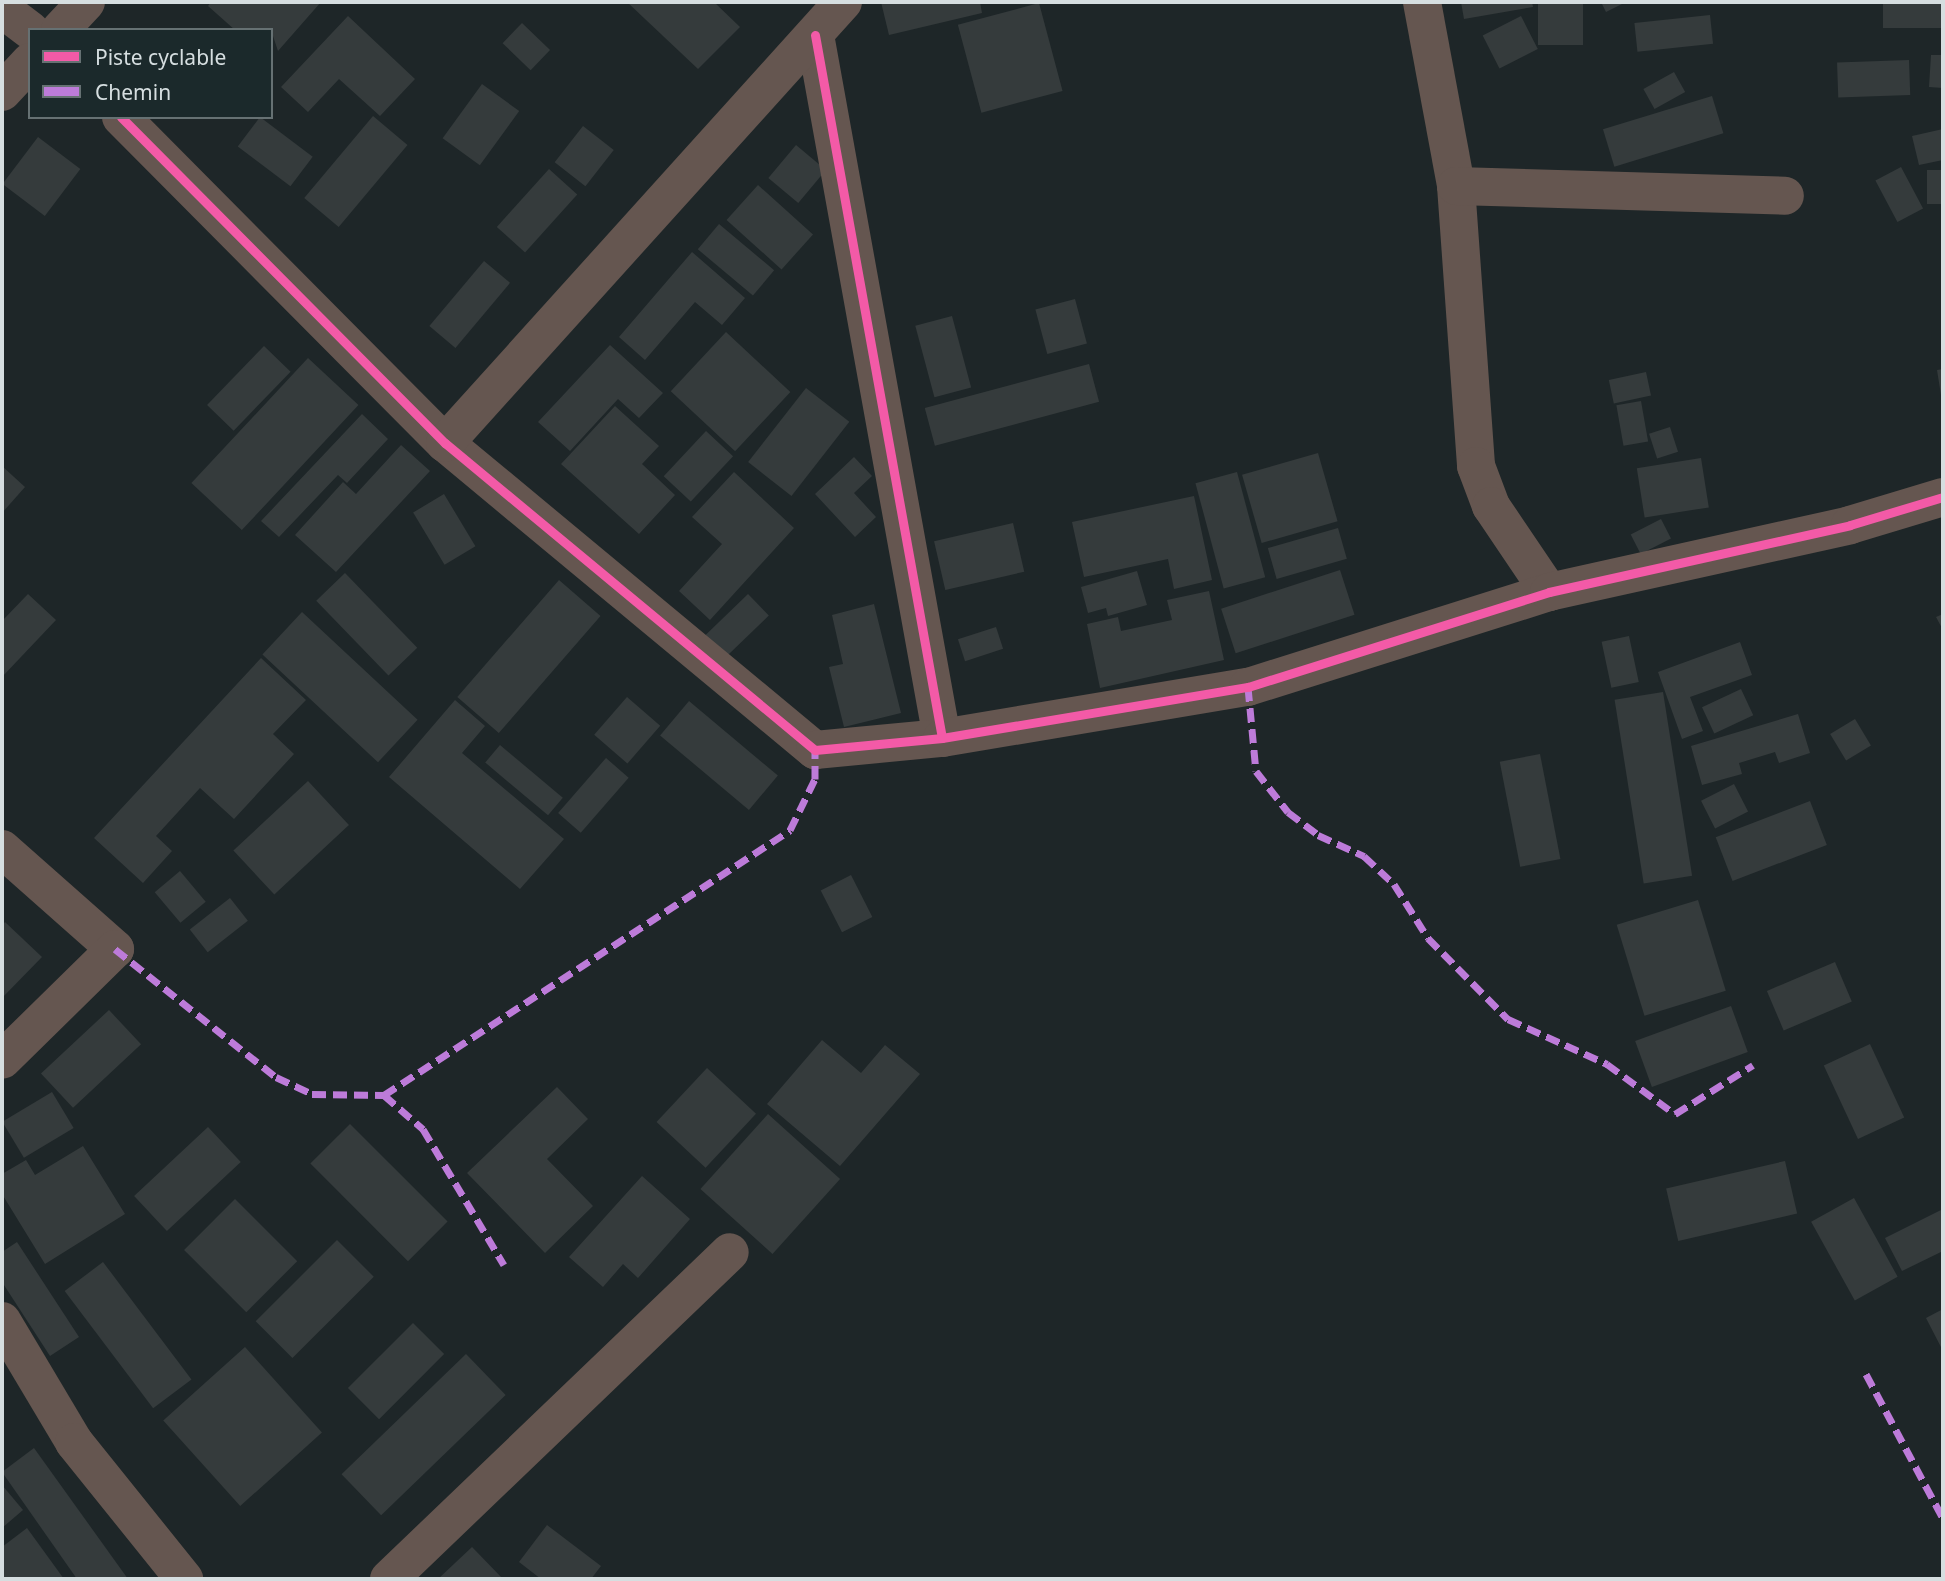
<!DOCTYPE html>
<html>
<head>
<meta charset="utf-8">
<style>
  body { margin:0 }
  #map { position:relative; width:1945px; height:1581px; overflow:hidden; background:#1e2628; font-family:"Noto Sans",sans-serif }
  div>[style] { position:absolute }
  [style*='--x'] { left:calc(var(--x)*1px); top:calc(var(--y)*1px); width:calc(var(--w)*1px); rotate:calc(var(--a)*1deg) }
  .building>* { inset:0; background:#353b3c; transform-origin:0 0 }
  .minor>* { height:38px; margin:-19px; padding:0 19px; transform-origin:19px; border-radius:19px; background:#655650 }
  .quiet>* { height:7px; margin-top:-3.5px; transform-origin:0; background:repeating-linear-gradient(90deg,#bd7bd9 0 14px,transparent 0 21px) }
  .cycleway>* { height:9px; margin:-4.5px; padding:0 4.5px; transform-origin:4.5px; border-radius:4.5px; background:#f35aa7 }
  span { translate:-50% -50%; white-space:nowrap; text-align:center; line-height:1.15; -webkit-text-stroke:5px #1b292b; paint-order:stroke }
  .frame { position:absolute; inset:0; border:4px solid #d6dee0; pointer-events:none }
  .legend { position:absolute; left:28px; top:28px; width:245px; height:91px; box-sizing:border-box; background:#1b292b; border:2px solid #667173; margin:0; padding:9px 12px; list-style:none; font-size:21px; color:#d6dee0 }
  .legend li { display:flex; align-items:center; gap:14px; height:35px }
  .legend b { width:35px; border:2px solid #667173 }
</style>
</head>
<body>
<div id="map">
  <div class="building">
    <div style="clip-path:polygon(211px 2px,321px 2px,278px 51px,271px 30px,235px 30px,208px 6px)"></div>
    <div style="clip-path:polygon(627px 2px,714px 2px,740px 27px,698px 69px)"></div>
    <div style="clip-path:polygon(881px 2px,980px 2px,982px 13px,889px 35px)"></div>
    <div style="clip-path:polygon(1461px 2px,1532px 2px,1533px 7px,1464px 19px)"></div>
    <div style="left:1538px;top:2px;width:45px;height:43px"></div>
    <div style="clip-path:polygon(1601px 2px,1626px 2px,1606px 12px)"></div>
    <div style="left:1883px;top:2px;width:60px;height:26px"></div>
    <div style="left:1039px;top:3px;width:91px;height:84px;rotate:75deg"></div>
    <div style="left:1710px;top:15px;width:29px;height:76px;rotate:84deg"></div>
    <div style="clip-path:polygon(348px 16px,415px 79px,380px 116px,339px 79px,308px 112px,281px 87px)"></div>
    <div style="left:1521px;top:16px;width:37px;height:43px;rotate:63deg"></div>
    <div style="left:522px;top:23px;width:39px;height:28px;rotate:44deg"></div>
    <div style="clip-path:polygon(1931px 55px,1943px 55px,1943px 88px,1929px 87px)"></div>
    <div style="left:1909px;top:60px;width:35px;height:72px;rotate:88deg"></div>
    <div style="left:1674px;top:72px;width:23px;height:35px;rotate:61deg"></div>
    <div style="left:482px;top:84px;width:46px;height:67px;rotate:36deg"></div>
    <div style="left:1712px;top:96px;width:39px;height:114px;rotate:73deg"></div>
    <div style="left:373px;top:116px;width:45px;height:107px;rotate:40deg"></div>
    <div style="left:260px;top:117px;width:66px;height:37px;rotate:37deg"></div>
    <div style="left:583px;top:126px;width:39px;height:46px;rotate:38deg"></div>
    <div style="clip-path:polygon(1943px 129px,1943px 160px,1919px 165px,1912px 136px)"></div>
    <div style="left:38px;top:137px;width:53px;height:59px;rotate:37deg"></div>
    <div style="left:796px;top:145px;width:39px;height:43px;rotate:40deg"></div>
    <div style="left:1901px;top:167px;width:47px;height:29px;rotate:62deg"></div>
    <div style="left:549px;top:169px;width:38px;height:78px;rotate:42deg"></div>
    <div style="left:1943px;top:170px;width:34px;height:16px;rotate:90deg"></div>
    <div style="left:758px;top:185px;width:74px;height:47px;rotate:42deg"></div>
    <div style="left:719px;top:224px;width:72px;height:33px;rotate:40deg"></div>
    <div style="clip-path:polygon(692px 252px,745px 298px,722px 325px,695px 302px,645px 360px,619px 337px)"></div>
    <div style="left:484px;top:261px;width:34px;height:85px;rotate:40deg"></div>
    <div style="left:1075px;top:299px;width:46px;height:41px;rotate:75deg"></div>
    <div style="left:952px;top:316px;width:74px;height:38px;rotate:75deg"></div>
    <div style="left:726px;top:332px;width:88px;height:81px;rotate:43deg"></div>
    <div style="clip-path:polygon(610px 345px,663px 393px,639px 418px,618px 399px,570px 451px,538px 422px)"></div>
    <div style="left:264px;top:346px;width:37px;height:82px;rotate:44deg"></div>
    <div style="left:308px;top:358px;width:69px;height:171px;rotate:43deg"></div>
    <div style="left:1089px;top:364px;width:39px;height:170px;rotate:75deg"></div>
    <div style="clip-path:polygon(1943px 369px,1943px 394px,1941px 395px,1937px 370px)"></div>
    <div style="left:1646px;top:372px;width:24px;height:38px;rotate:78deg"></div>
    <div style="left:806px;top:388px;width:55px;height:94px;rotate:38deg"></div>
    <div style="left:1641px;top:401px;width:41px;height:25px;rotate:80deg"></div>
    <div style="clip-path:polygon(615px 406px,659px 446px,642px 464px,675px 495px,639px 534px,561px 464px)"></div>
    <div style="clip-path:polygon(362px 414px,388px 439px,347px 483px,338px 475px,279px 537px,261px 521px)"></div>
    <div style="left:1670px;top:427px;width:26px;height:22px;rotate:72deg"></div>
    <div style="left:706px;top:431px;width:37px;height:62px;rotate:43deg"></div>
    <div style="clip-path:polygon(401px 445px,430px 471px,336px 572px,295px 535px,343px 482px,356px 494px)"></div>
    <div style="left:1318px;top:453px;width:71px;height:79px;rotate:74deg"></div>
    <div style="clip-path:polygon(854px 457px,872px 476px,854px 493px,876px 517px,855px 537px,815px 494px)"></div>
    <div style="left:1701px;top:458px;width:50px;height:65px;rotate:81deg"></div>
    <div style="clip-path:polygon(2px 466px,25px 487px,2px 513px)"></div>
    <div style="clip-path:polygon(734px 472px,794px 528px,710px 620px,679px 591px,722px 544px,692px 517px)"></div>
    <div style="left:1237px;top:472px;width:109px;height:43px;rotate:75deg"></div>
    <div style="left:444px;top:494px;width:61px;height:36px;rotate:59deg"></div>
    <div style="clip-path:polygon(1194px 496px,1212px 580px,1174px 589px,1168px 559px,1084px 577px,1072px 522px)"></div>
    <div style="left:1661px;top:519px;width:22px;height:34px;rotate:63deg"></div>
    <div style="left:1013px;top:523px;width:50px;height:81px;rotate:77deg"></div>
    <div style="left:1338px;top:528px;width:32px;height:73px;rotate:74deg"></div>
    <div style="left:1340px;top:570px;width:47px;height:125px;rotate:72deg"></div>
    <div style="clip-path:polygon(1137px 571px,1147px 605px,1108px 616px,1106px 608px,1088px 613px,1081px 587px)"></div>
    <div style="left:345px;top:573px;width:104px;height:40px;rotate:46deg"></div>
    <div style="left:559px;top:580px;width:55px;height:155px;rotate:41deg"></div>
    <div style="clip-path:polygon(1209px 591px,1224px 660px,1100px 688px,1087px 624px,1118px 617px,1121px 631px,1172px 620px,1167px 600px)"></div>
    <div style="clip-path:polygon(28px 594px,56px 620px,2px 677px,2px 621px)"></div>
    <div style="left:748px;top:594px;width:30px;height:59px;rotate:46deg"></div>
    <div style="clip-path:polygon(874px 604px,901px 713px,844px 727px,829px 667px,843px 664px,832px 615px)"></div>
    <div style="left:302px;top:612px;width:158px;height:58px;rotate:43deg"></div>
    <div style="clip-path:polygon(1943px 614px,1943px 630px,1936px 617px)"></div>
    <div style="left:996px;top:627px;width:23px;height:40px;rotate:72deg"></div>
    <div style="left:1629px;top:636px;width:47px;height:28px;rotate:78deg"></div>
    <div style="clip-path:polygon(1740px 642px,1752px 675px,1690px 697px,1703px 731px,1682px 739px,1658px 672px)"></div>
    <div style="clip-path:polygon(261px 658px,306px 700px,273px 734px,294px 754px,234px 819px,200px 788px,156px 836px,172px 851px,143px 883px,94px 838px)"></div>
    <div style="left:1741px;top:689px;width:29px;height:43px;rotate:65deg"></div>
    <div style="left:1663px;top:692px;width:186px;height:49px;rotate:81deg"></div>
    <div style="left:627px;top:697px;width:44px;height:50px;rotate:41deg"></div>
    <div style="clip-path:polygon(455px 700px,485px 726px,462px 753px,564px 839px,520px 889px,389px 777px)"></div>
    <div style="left:689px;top:701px;width:116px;height:45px;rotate:40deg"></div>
    <div style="clip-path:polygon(1798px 714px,1810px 753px,1779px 763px,1775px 752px,1739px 763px,1742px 774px,1702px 785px,1691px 746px)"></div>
    <div style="left:1855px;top:719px;width:31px;height:29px;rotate:59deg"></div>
    <div style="left:500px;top:745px;width:82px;height:23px;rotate:40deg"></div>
    <div style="left:1540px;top:754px;width:107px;height:41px;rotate:79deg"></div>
    <div style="left:606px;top:758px;width:30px;height:73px;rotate:41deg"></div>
    <div style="left:308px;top:781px;width:60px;height:102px;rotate:47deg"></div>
    <div style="left:1734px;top:784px;width:31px;height:37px;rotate:63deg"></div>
    <div style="left:1810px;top:801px;width:47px;height:101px;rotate:69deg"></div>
    <div style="left:180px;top:871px;width:40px;height:33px;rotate:50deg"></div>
    <div style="left:851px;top:875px;width:47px;height:34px;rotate:63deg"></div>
    <div style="left:230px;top:898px;width:29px;height:51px;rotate:52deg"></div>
    <div style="left:1698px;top:900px;width:95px;height:85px;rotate:73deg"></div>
    <div style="clip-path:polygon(5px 922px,42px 957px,2px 998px,2px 926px)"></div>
    <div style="left:1835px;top:962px;width:43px;height:74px;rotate:67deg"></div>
    <div style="left:1731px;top:1006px;width:49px;height:102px;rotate:70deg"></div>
    <div style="left:109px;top:1010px;width:47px;height:93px;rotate:47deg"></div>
    <div style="clip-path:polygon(822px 1040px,861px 1073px,885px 1045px,920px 1074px,840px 1166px,767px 1104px)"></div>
    <div style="left:1870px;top:1044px;width:81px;height:51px;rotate:65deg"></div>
    <div style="left:707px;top:1068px;width:67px;height:74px;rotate:43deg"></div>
    <div style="clip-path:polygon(557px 1087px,588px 1119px,547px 1159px,593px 1206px,545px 1253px,467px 1173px)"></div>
    <div style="left:52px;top:1092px;width:42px;height:58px;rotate:59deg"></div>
    <div style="left:768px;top:1114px;width:97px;height:101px;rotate:42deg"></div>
    <div style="left:350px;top:1124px;width:138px;height:56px;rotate:45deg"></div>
    <div style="left:208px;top:1127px;width:48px;height:101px;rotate:47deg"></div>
    <div style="clip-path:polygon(83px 1146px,125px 1214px,45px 1264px,2px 1194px,2px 1174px,26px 1160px,35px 1175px)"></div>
    <div style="left:1785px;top:1161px;width:54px;height:122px;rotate:77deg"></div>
    <div style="clip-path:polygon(642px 1176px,690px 1219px,638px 1278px,623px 1264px,603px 1287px,569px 1257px)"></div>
    <div style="left:1854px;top:1198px;width:90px;height:49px;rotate:61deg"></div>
    <div style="left:235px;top:1199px;width:88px;height:72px;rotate:45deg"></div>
    <div style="clip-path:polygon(1943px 1209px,1943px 1251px,1902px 1271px,1885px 1238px)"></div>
    <div style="left:337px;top:1240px;width:52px;height:115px;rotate:45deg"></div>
    <div style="clip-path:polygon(17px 1242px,79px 1337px,50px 1356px,2px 1282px,2px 1252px)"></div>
    <div style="left:103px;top:1262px;width:147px;height:48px;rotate:53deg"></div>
    <div style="clip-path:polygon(1943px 1309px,1943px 1351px,1926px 1318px)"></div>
    <div style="left:413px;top:1323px;width:44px;height:92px;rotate:45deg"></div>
    <div style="left:245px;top:1347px;width:115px;height:110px;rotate:48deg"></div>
    <div style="left:466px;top:1354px;width:57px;height:173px;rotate:46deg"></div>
    <div style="clip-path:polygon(34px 1448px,128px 1579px,77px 1579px,2px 1472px)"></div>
    <div style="clip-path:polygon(2px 1485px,23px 1510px,2px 1528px)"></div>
    <div style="clip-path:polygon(547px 1525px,601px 1566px,591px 1579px,541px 1579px,519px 1562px)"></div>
    <div style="clip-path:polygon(27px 1528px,64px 1579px,2px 1579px,2px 1547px)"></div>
    <div style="clip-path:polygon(472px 1547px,503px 1579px,438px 1579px)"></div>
  </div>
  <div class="minor">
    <div style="--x:1422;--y:2;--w:187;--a:79.5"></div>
    <div style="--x:1456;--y:186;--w:281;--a:85.9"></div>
    <div style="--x:1476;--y:466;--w:43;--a:69.4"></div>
    <div style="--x:1491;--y:506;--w:104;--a:56"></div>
    <div style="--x:2;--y:9;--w:35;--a:37"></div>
    <div style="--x:60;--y:30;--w:38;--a:-47"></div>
    <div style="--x:815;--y:35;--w:714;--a:79.76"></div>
    <div style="--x:2;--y:92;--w:41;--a:-47"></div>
    <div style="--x:121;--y:117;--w:460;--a:45.2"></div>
    <div style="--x:445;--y:443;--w:481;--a:39.7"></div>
    <div style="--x:815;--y:750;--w:128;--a:-5.4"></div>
    <div style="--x:942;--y:738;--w:310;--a:-9.5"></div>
    <div style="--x:1248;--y:687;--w:316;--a:-17.5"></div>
    <div style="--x:1549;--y:592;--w:308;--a:-12.5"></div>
    <div style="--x:1850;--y:525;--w:97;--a:-16.8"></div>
    <div style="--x:1456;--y:186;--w:329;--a:1.7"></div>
    <div style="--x:445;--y:443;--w:594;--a:-47.93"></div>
    <div style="--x:2;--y:849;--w:151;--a:41.5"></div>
    <div style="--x:115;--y:949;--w:158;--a:135.5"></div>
    <div style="--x:2;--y:1321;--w:141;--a:59.2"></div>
    <div style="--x:74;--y:1442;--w:176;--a:51.2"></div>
    <div style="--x:389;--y:1579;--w:472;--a:-43.8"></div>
  </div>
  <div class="quiet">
    <div style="--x:1248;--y:687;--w:84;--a:84.6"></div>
    <div style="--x:1256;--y:771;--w:52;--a:52"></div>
    <div style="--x:1288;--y:812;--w:38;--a:37"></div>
    <div style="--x:1318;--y:835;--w:51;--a:24.5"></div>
    <div style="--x:1364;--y:856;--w:41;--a:43"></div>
    <div style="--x:1394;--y:884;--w:64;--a:57.8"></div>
    <div style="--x:1428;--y:938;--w:114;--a:45.4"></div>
    <div style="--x:1508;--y:1019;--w:109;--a:24.4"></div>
    <div style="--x:1607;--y:1064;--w:84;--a:36.3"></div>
    <div style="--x:1675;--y:1114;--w:92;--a:-32.1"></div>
    <div style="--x:115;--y:949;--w:206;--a:38.5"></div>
    <div style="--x:276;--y:1077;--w:40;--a:25"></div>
    <div style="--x:312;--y:1094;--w:72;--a:0.8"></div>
    <div style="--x:384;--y:1095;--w:52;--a:41.1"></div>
    <div style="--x:423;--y:1129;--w:158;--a:59.2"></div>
    <div style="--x:384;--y:1095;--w:485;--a:-33.1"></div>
    <div style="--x:790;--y:830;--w:57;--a:-63.9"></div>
    <div style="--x:815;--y:779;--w:29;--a:-90"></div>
    <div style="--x:1866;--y:1374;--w:163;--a:61.9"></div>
  </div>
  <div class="cycleway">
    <div style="--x:815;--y:35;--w:714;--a:79.76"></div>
    <div style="--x:121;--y:117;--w:460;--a:45.2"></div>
    <div style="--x:445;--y:443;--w:481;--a:39.7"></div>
    <div style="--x:815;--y:750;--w:128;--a:-5.4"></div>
    <div style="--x:942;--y:738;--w:310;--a:-9.5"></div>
    <div style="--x:1248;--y:687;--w:316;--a:-17.5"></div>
    <div style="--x:1549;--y:592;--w:308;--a:-12.5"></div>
    <div style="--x:1850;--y:525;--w:97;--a:-16.8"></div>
  </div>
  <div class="frame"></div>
  <ul class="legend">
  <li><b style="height:9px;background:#f35aa7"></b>Piste cyclable</li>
  <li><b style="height:9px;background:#bd7bd9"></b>Chemin</li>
  </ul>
</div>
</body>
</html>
